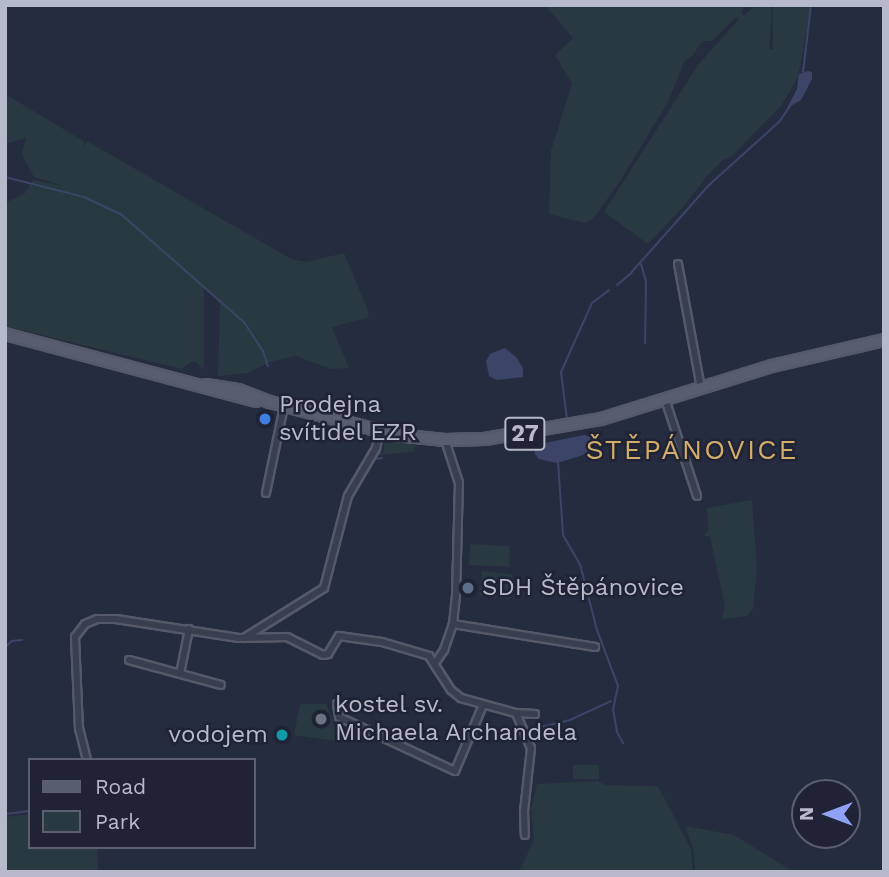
<!DOCTYPE html>
<html>
<head>
<meta charset="utf-8">
<style>
  body { margin:0 }
  #map { position:relative; width:889px; height:877px; overflow:hidden; background:#262c40; font-family:"Work Sans",sans-serif }
  div>[style] { position:absolute }
  [style*='--x'] { left:calc(var(--x)*1px); top:calc(var(--y)*1px); width:calc(var(--w)*1px); rotate:calc(var(--a)*1deg) }
  .green>* { inset:0; background:#283941; transform-origin:0 0 }
  .water>* { inset:0; background:#3c4568 }
  .stream>* { height:2px; margin:-1px; padding:0 1px; transform-origin:1px; border-radius:1px; background:#3c4568 }
  .roads { filter:drop-shadow(2px 0 #55596a) drop-shadow(-2px 0 #55596a) drop-shadow(0 2px #55596a) drop-shadow(0 -2px #55596a) }
  .street>* { height:6px; margin:-3px; padding:0 3px; transform-origin:3px; border-radius:3px; background:#3a3f50 }
  .primary>* { height:10px; margin:-5px; padding:0 5px; transform-origin:5px; border-radius:5px; background:#585d70 }
  .dots>* { width:19px; height:19px; translate:-50% -50%; box-sizing:border-box; border:4px solid #1f2335; border-radius:50% }
  span { translate:-50% -50%; white-space:nowrap; text-align:center; line-height:1.15; -webkit-text-stroke:5px #1f2335; paint-order:stroke }
  .shield-label span { padding:2px 5px; background:#1f2335; border:2px solid; border-radius:5px; -webkit-text-stroke-width:0 }
  .shield-label { font-size:23px; color:#b7baca; font-weight:700 }
  .poi-label { font-size:24px; color:#b7baca }
  .left { translate:0 -50%; text-align:left }
  .right { translate:-100% -50%; text-align:right }
  .quarter-label { font-size:28px; color:#d3ae69; letter-spacing:2px }
  .frame { position:absolute; inset:0; border:7px solid #b7baca; pointer-events:none }
  .legend { position:absolute; left:28px; top:758px; width:228px; height:91px; box-sizing:border-box; background:#1f2335; border:2px solid #5c5f71; margin:0; padding:9px 12px; list-style:none; font-size:21px; color:#b7baca }
  .legend li { display:flex; align-items:center; gap:14px; height:35px }
  .legend b { width:35px; border:2px solid #5c5f71 }
  .north { position:absolute; left:791px; top:779px; width:70px; height:70px; box-sizing:border-box; background:#1f2335; border:2px solid #5c5f71; border-radius:50%; rotate:270deg; font-size:19px; font-weight:700; line-height:28px; text-align:center; color:#b7baca }
  .north::after { content:''; display:block; margin:auto; width:24px; height:32px; background:#90a2f6; clip-path:polygon(50% 0,100% 100%,50% 72%,0 100%) }
</style>
</head>
<body>
<div id="map">
  <div class="green">
    <div style="clip-path:polygon(545px 5px,746px 5px,741px 12px,743px 16px,756px 5px,768px 5px,772px 11px,769px 49px,773px 50px,773px 5px,809px 5px,810px 11px,798px 77px,781px 106px,732px 156px,723px 160px,707px 176px,684px 206px,648px 244px,604px 212px,698px 65px,739px 19px,736px 17px,712px 41px,702px 41px,693px 55px,684px 62px,669px 100px,622px 178px,593px 219px,585px 223px,549px 214px,551px 151px,572px 84px,555px 55px,573px 38px)"></div>
    <div style="clip-path:polygon(5px 94px,85px 142px,81px 151px,87px 141px,291px 259px,306px 262px,344px 253px,369px 313px,367px 318px,332px 327px,349px 368px,331px 369px,296px 356px,270px 362px,248px 373px,218px 376px,220px 304px,204px 288px,204px 370px,196px 362px,191px 362px,182px 369px,5px 326px,5px 203px,25px 193px,33px 180px,64px 186px,34px 177px,22px 154px,26px 138px,5px 144px)"></div>
    <div style="clip-path:polygon(384px 438px,416px 445px,414px 450px,417px 451px,375px 456px,379px 451px,382px 453px,384px 451px)"></div>
    <div style="clip-path:polygon(752px 500px,757px 569px,753px 609px,747px 616px,722px 619px,725px 606px,710px 536px,704px 536px,708px 531px,707px 508px)"></div>
    <div style="left:470px;top:544px;width:40px;height:21px;rotate:3deg"></div>
    <div style="left:482px;top:571px;width:30px;height:25px;rotate:6deg"></div>
    <div style="clip-path:polygon(300px 704px,326px 704px,333px 720px,335px 741px,294px 735px)"></div>
    <div style="left:573px;top:765px;width:26px;height:14px"></div>
    <div style="clip-path:polygon(597px 781px,606px 785px,658px 786px,691px 849px,693px 872px,519px 872px,534px 840px,531px 809px,537px 784px)"></div>
    <div style="clip-path:polygon(30px 814px,30px 847px,97px 847px,98px 872px,5px 872px,5px 817px)"></div>
    <div style="clip-path:polygon(685px 826px,734px 835px,794px 872px,695px 872px,694px 851px)"></div>
  </div>
  <div class="water">
    <div style="clip-path:polygon(808px 71px,812px 72px,812px 79px,801px 100px,787px 108px,797px 89px,799px 74px)"></div>
    <div style="clip-path:polygon(505px 348px,517px 358px,523px 368px,523px 377px,497px 380px,489px 376px,486px 361px,490px 354px)"></div>
    <div style="clip-path:polygon(584px 435px,590px 437px,592px 448px,590px 453px,557px 463px,539px 459px,535px 454px,535px 446px,540px 444px)"></div>
  </div>
  <div class="stream">
    <div style="--x:803;--y:72;--w:67;--a:-83.2"></div>
    <div style="--x:5;--y:177;--w:81;--a:14.2"></div>
    <div style="--x:84;--y:197;--w:42;--a:25.3"></div>
    <div style="--x:122;--y:215;--w:162;--a:41.3"></div>
    <div style="--x:244;--y:322;--w:35;--a:57"></div>
    <div style="--x:263;--y:351;--w:16;--a:72"></div>
    <div style="--x:641;--y:264;--w:18;--a:74"></div>
    <div style="--x:646;--y:281;--w:62;--a:90.9"></div>
    <div style="--x:617;--y:285;--w:17;--a:-40"></div>
    <div style="--x:630;--y:274;--w:119;--a:-48.4"></div>
    <div style="--x:709;--y:185;--w:94;--a:-42"></div>
    <div style="--x:779;--y:122;--w:19;--a:-55"></div>
    <div style="--x:567;--y:419;--w:47;--a:-97.3"></div>
    <div style="--x:561;--y:372;--w:76;--a:-65.8"></div>
    <div style="--x:592;--y:303;--w:21;--a:-37"></div>
    <div style="--x:374;--y:459;--w:8;--a:-7"></div>
    <div style="--x:558;--y:461;--w:74;--a:86.1"></div>
    <div style="--x:563;--y:535;--w:34;--a:60"></div>
    <div style="--x:580;--y:564;--w:68;--a:75.6"></div>
    <div style="--x:597;--y:630;--w:60;--a:69.4"></div>
    <div style="--x:618;--y:686;--w:24;--a:102"></div>
    <div style="--x:613;--y:709;--w:23;--a:80"></div>
    <div style="--x:617;--y:732;--w:13;--a:61"></div>
    <div style="--x:5;--y:647;--w:9;--a:-41"></div>
    <div style="--x:12;--y:641;--w:10;--a:-6"></div>
    <div style="--x:536;--y:741;--w:15;--a:-74"></div>
    <div style="--x:540;--y:727;--w:31;--a:-13"></div>
    <div style="--x:570;--y:720;--w:45;--a:-24.9"></div>
    <div style="--x:5;--y:814;--w:25;--a:-7"></div>
  </div>
  <div class="roads">
    <div class="street">
      <div style="--x:678;--y:264;--w:126;--a:79.5"></div>
      <div style="--x:665;--y:399;--w:102;--a:71.7"></div>
      <div style="--x:266;--y:493;--w:89;--a:-78.3"></div>
      <div style="--x:453;--y:624;--w:144;--a:9.2"></div>
      <div style="--x:244;--y:638;--w:94;--a:-32"></div>
      <div style="--x:324;--y:588;--w:95;--a:-75.4"></div>
      <div style="--x:348;--y:496;--w:56;--a:-59.7"></div>
      <div style="--x:376;--y:448;--w:16;--a:-76"></div>
      <div style="--x:129;--y:660;--w:95;--a:15.2"></div>
      <div style="--x:435;--y:663;--w:16;--a:-55"></div>
      <div style="--x:444;--y:650;--w:28;--a:-71"></div>
      <div style="--x:453;--y:624;--w:28;--a:-84"></div>
      <div style="--x:456;--y:596;--w:113;--a:-88.5"></div>
      <div style="--x:459;--y:483;--w:45;--a:-108"></div>
      <div style="--x:180;--y:674;--w:46;--a:-78.7"></div>
      <div style="--x:337;--y:704;--w:13;--a:81"></div>
      <div style="--x:339;--y:717;--w:128;--a:25"></div>
      <div style="--x:455;--y:771;--w:72;--a:-67"></div>
      <div style="--x:516;--y:713;--w:38;--a:67"></div>
      <div style="--x:531;--y:748;--w:63;--a:96.3"></div>
      <div style="--x:524;--y:811;--w:24;--a:88"></div>
      <div style="--x:87;--y:760;--w:32;--a:-104"></div>
      <div style="--x:79;--y:729;--w:92;--a:-92.5"></div>
      <div style="--x:75;--y:637;--w:16;--a:-52"></div>
      <div style="--x:85;--y:624;--w:13;--a:-23"></div>
      <div style="--x:97;--y:619;--w:19;--a:0"></div>
      <div style="--x:116;--y:619;--w:124;--a:8.8"></div>
      <div style="--x:239;--y:638;--w:48;--a:-1.2"></div>
      <div style="--x:287;--y:637;--w:40;--a:26.6"></div>
      <div style="--x:323;--y:655;--w:5;--a:-11"></div>
      <div style="--x:328;--y:654;--w:21;--a:-59"></div>
      <div style="--x:339;--y:636;--w:43;--a:7.9"></div>
      <div style="--x:382;--y:642;--w:49;--a:16.6"></div>
      <div style="--x:429;--y:656;--w:40;--a:57.1"></div>
      <div style="--x:451;--y:690;--w:13;--a:39"></div>
      <div style="--x:461;--y:698;--w:57;--a:15.3"></div>
      <div style="--x:516;--y:713;--w:19;--a:3"></div>
    </div>
    <div class="primary">
      <div style="--x:5;--y:334;--w:260;--a:14.9"></div>
      <div style="--x:206;--y:385;--w:32;--a:9"></div>
      <div style="--x:238;--y:390;--w:34;--a:21"></div>
      <div style="--x:270;--y:402;--w:129;--a:14.8"></div>
      <div style="--x:395;--y:435;--w:50;--a:5.7"></div>
      <div style="--x:445;--y:440;--w:40;--a:-1.4"></div>
      <div style="--x:485;--y:439;--w:118;--a:-9.8"></div>
      <div style="--x:601;--y:419;--w:179;--a:-17.2"></div>
      <div style="--x:772;--y:366;--w:115;--a:-13.1"></div>
    </div>
  </div>
  <div class="dots">
    <div style="left:265px;top:419px;background:#3f7fe0"></div>
    <div style="left:468px;top:588px;background:#5c6f8a"></div>
    <div style="left:321px;top:719px;background:#6b7280"></div>
    <div style="left:282px;top:735px;background:#0f9aa8"></div>
  </div>
  <div class="shield-label">
    <span style="left:525px;top:434px">27</span>
  </div>
  <div class="poi-label">
    <span class="left" style="left:279px;top:419px">Prodejna<br>svítidel EZR</span>
    <span class="left" style="left:482px;top:588px">SDH Štěpánovice</span>
    <span class="left" style="left:335px;top:719px">kostel sv.<br>Michaela Archandela</span>
    <span class="right" style="left:268px;top:735px">vodojem</span>
  </div>
  <div class="quarter-label">
    <span style="left:692px;top:450px">ŠTĚPÁNOVICE</span>
  </div>
  <div class="frame"></div>
  <ul class="legend">
  <li><b style="height:9px;background:#585d70"></b>Road</li>
  <li><b style="height:19px;background:#283941"></b>Park</li>
  </ul>
  <div class="north">N</div>
</div>
</body>
</html>
